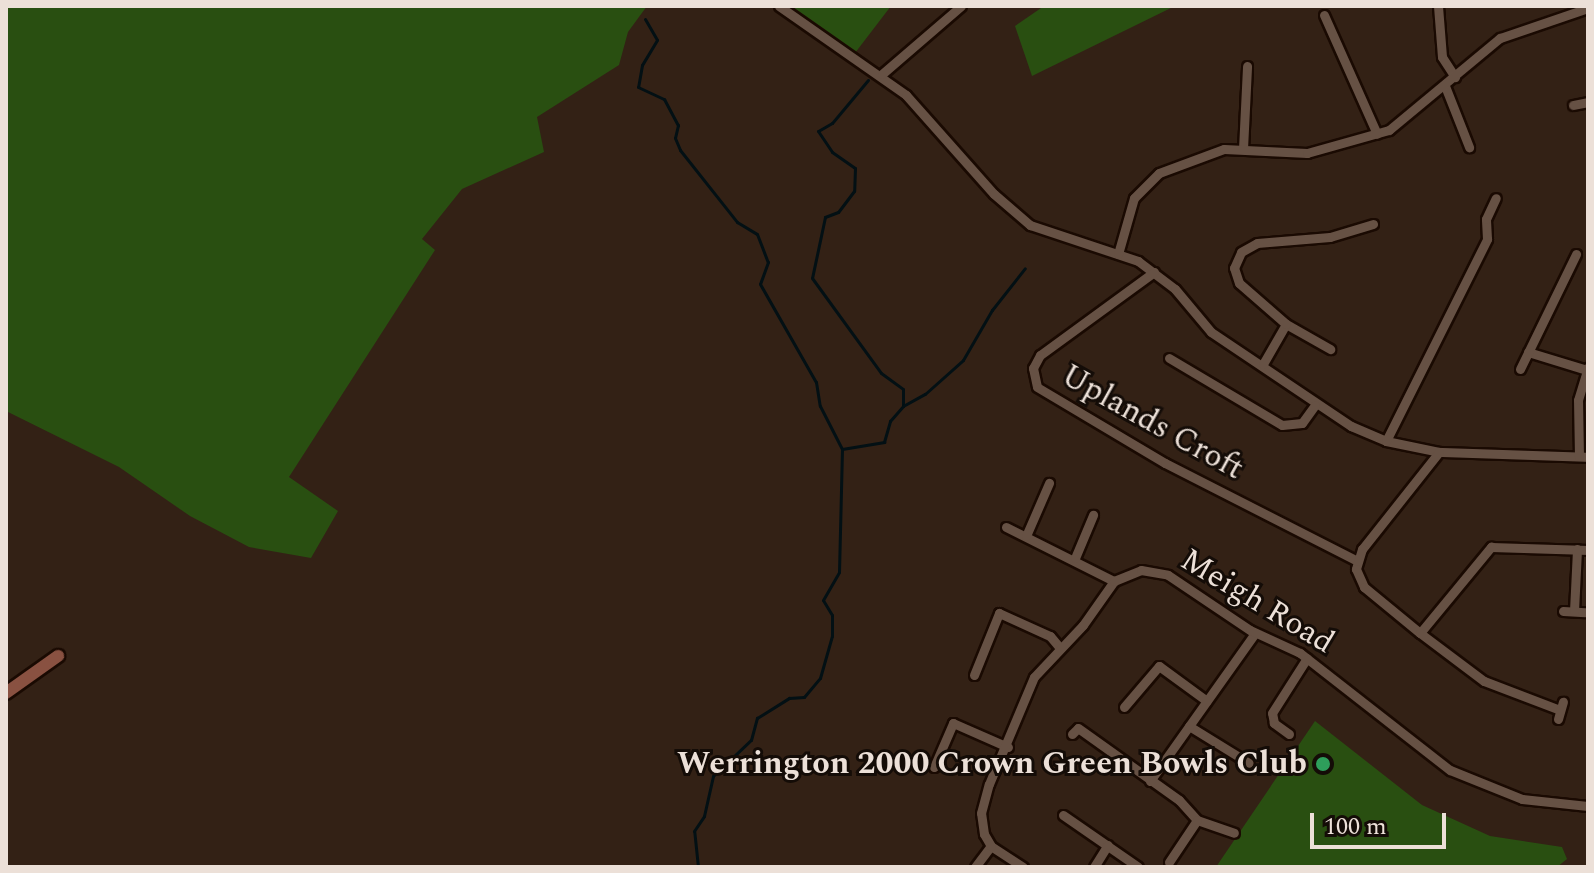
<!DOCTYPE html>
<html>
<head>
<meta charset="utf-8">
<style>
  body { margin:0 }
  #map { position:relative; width:1594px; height:873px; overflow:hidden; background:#332115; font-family:Spectral,serif }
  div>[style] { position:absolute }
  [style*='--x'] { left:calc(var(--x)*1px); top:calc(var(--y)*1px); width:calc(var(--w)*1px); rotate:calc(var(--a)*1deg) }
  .green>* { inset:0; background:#294f11 }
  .stream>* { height:3px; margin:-1.5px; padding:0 1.5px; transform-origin:1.5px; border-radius:1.5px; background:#031014 }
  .roads { filter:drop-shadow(2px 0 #1a0a02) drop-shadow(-2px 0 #1a0a02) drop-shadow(0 2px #1a0a02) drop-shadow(0 -2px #1a0a02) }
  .street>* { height:9px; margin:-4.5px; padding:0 4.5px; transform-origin:4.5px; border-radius:4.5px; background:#665144 }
  .secondary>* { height:12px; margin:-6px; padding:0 6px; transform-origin:6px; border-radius:6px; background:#895141 }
  .dots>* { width:22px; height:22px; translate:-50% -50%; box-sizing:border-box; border:4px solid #140c07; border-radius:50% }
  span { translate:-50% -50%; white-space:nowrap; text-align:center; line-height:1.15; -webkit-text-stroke:6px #140c07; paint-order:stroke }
  .street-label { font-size:32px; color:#ece0d8 }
  .poi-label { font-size:32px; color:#ece0d8; font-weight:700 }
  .right { translate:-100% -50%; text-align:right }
  .frame { position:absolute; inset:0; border:8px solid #ece0d8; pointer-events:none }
  .scale { position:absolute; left:1310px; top:813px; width:136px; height:36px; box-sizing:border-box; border:4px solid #ece0d8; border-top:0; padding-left:10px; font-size:24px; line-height:28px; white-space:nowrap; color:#ece0d8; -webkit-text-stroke:6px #140c07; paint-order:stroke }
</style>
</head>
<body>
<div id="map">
  <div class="green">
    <div style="clip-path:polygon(6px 6px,647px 6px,628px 32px,619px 65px,537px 117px,544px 152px,462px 189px,422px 239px,435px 250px,289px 477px,338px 511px,311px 558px,249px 547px,190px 516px,119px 467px,6px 411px)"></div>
    <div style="clip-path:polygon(787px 6px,891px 6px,855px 53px)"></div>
    <div style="clip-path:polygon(1044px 6px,1175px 6px,1032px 76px,1015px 26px)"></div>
    <div style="clip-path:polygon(1315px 721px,1422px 805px,1490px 836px,1562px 847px,1567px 859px,1557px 867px,1216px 867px)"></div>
  </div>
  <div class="stream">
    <div style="--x:645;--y:19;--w:24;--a:60"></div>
    <div style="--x:657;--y:40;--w:29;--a:121"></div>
    <div style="--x:642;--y:65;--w:22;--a:100"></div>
    <div style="--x:638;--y:87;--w:29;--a:25"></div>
    <div style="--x:664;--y:99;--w:30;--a:62"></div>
    <div style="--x:678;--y:125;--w:13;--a:103"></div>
    <div style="--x:675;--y:138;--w:13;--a:67"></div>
    <div style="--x:680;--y:150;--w:92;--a:51.6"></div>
    <div style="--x:737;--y:222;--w:23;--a:31"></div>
    <div style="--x:757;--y:234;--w:30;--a:69"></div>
    <div style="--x:768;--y:262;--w:23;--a:110"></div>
    <div style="--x:760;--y:284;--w:113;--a:60.3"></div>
    <div style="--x:816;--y:382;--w:24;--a:81"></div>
    <div style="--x:820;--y:406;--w:48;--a:62.9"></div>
    <div style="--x:868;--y:80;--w:56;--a:129.9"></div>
    <div style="--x:832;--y:123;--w:16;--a:150"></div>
    <div style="--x:818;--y:131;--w:25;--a:56"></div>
    <div style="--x:832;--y:152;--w:28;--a:35"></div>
    <div style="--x:855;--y:168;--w:23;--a:92"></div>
    <div style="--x:854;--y:191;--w:26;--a:127"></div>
    <div style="--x:838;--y:212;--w:14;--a:159"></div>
    <div style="--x:825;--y:217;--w:62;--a:102"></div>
    <div style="--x:812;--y:278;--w:117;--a:54"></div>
    <div style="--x:881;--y:373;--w:27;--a:36"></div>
    <div style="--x:903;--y:389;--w:17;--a:90"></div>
    <div style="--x:842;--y:449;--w:43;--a:-9.5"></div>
    <div style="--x:884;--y:442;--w:22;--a:-74"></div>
    <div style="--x:890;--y:421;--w:20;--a:-49"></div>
    <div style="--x:903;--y:406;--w:25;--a:-29"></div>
    <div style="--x:925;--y:394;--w:51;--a:-41.8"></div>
    <div style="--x:963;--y:360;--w:58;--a:-59.9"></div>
    <div style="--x:992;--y:310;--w:53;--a:-51.8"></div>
    <div style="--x:698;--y:867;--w:36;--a:-96"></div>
    <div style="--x:694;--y:831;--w:18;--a:-56"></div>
    <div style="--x:704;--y:816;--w:41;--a:-77.3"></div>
    <div style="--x:713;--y:776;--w:52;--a:-43.5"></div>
    <div style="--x:751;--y:740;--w:23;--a:-75"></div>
    <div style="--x:757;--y:718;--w:38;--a:-32"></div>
    <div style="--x:789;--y:698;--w:15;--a:-4"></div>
    <div style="--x:804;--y:697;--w:25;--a:-50"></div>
    <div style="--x:820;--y:678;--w:44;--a:-74.1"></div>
    <div style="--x:832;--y:636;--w:21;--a:-90"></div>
    <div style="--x:832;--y:615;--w:17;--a:-121"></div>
    <div style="--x:823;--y:600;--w:32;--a:-60"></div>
    <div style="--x:839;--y:572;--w:123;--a:-88.6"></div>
  </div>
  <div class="roads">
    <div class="street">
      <div style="--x:779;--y:6;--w:155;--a:35"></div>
      <div style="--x:906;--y:95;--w:132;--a:48.4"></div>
      <div style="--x:994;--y:194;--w:48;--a:40.7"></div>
      <div style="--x:1030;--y:225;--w:114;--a:18.4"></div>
      <div style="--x:1138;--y:261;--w:46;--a:37.1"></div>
      <div style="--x:1175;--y:289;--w:56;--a:50.1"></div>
      <div style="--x:1211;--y:332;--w:169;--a:33.9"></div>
      <div style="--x:1351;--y:426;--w:38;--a:23"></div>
      <div style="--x:1386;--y:441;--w:54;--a:11.7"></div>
      <div style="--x:1439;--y:452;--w:149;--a:1.9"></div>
      <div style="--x:1438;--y:6;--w:51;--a:85.5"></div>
      <div style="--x:1442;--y:57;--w:24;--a:57"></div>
      <div style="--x:1324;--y:15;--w:130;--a:66"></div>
      <div style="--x:882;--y:74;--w:104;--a:-40.7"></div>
      <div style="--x:1445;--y:86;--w:66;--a:68.5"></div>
      <div style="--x:1573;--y:105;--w:15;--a:-11"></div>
      <div style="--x:1243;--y:149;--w:83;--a:-87.2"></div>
      <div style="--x:1118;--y:254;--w:58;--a:-74.1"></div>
      <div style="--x:1134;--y:198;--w:35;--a:-45"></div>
      <div style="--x:1159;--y:173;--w:69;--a:-20.3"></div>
      <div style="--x:1224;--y:149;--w:83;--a:2.8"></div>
      <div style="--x:1307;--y:153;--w:85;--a:-15.7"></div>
      <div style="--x:1389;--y:130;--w:144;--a:-39.7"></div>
      <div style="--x:1500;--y:38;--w:93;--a:-18.8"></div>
      <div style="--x:1154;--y:272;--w:141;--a:143.9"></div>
      <div style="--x:1040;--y:355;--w:15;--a:118"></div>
      <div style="--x:1033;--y:368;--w:19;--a:78"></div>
      <div style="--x:1037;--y:387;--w:149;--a:30.7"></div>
      <div style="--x:1165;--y:463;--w:216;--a:27"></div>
      <div style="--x:1286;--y:324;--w:51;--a:29.6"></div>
      <div style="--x:1528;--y:352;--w:62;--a:17"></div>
      <div style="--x:1169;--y:358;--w:131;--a:30.7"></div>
      <div style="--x:1282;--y:425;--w:20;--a:-6"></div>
      <div style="--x:1302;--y:423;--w:22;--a:-54"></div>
      <div style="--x:1263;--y:364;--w:46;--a:-60.1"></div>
      <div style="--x:1286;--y:324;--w:62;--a:-138.9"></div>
      <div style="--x:1239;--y:283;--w:16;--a:-108"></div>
      <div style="--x:1234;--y:268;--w:17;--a:-66"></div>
      <div style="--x:1241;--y:252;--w:18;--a:-29"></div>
      <div style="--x:1257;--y:243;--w:73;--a:-4.7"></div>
      <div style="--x:1330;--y:237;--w:45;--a:-16.8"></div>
      <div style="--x:1520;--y:369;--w:128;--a:-64"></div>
      <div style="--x:1386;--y:441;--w:226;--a:-63.4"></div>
      <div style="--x:1487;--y:239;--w:20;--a:-93"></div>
      <div style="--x:1486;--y:219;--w:23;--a:-65"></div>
      <div style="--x:1439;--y:452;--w:124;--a:128.4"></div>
      <div style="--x:1362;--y:549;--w:21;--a:107"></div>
      <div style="--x:1356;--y:569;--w:20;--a:66"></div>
      <div style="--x:1364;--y:587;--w:72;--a:39.4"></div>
      <div style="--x:1420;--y:633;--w:112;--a:-50.5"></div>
      <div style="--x:1491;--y:547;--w:97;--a:1.8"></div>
      <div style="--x:1579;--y:456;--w:56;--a:-91"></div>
      <div style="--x:1578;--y:400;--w:34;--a:-73"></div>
      <div style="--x:1006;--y:527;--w:121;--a:26.6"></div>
      <div style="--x:1026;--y:536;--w:58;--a:-66.5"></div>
      <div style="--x:1075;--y:558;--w:47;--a:-67.3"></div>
      <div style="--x:1563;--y:611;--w:22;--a:3"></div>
      <div style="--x:1574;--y:611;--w:62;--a:-87.2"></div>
      <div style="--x:1420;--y:633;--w:80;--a:36.9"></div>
      <div style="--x:1484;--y:681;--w:81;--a:20.9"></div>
      <div style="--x:974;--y:675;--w:67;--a:-68"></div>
      <div style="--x:999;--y:613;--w:56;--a:24.3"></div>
      <div style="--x:1050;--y:636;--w:16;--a:50"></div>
      <div style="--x:1124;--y:707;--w:54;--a:-49.5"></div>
      <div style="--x:1159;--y:666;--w:59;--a:36.1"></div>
      <div style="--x:1558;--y:719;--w:18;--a:-74"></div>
      <div style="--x:1189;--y:726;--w:70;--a:31.7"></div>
      <div style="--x:1072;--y:734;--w:8;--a:-45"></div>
      <div style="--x:1078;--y:728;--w:124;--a:35.5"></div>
      <div style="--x:1179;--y:800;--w:27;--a:48"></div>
      <div style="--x:1197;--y:820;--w:39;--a:19"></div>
      <div style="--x:1289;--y:734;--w:19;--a:-144"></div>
      <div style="--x:1274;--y:723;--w:10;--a:-101"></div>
      <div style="--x:1272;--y:713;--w:65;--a:-57.5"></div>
      <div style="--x:934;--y:767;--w:48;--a:-66.6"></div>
      <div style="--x:953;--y:723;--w:60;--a:23.6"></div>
      <div style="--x:1150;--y:781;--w:181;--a:-54.6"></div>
      <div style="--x:1063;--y:815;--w:91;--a:34.7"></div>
      <div style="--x:1169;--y:862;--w:50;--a:-56.3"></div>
      <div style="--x:975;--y:867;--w:26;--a:-53"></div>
      <div style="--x:1023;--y:867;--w:38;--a:-147"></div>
      <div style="--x:991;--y:846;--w:14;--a:-120"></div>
      <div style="--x:984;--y:834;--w:21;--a:-98"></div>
      <div style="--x:981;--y:813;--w:30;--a:-75"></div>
      <div style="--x:989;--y:784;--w:116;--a:-67.2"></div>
      <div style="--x:1034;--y:677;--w:71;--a:-46.7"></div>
      <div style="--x:1083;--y:625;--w:54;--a:-54.8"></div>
      <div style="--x:1114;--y:581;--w:29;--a:-22"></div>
      <div style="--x:1141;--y:570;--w:27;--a:10"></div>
      <div style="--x:1168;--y:575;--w:99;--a:33.9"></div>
      <div style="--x:1250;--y:630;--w:55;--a:24.7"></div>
      <div style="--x:1300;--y:653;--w:190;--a:38"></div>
      <div style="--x:1450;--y:770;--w:78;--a:21.9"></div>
      <div style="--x:1522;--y:799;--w:66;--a:6.1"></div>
      <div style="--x:1094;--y:867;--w:26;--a:-58"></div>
    </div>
    <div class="secondary">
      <div style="--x:6;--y:693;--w:64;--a:-35.4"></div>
    </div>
  </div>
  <div class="dots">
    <div style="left:1323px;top:764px;background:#2e9e5b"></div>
  </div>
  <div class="street-label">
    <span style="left:1152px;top:423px;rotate:29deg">Uplands Croft</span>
    <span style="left:1257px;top:602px;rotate:31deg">Meigh Road</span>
  </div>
  <div class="poi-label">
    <span class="right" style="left:1307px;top:764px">Werrington 2000 Crown Green Bowls Club</span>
  </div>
  <div class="frame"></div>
  <div class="scale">100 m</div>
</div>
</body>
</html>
